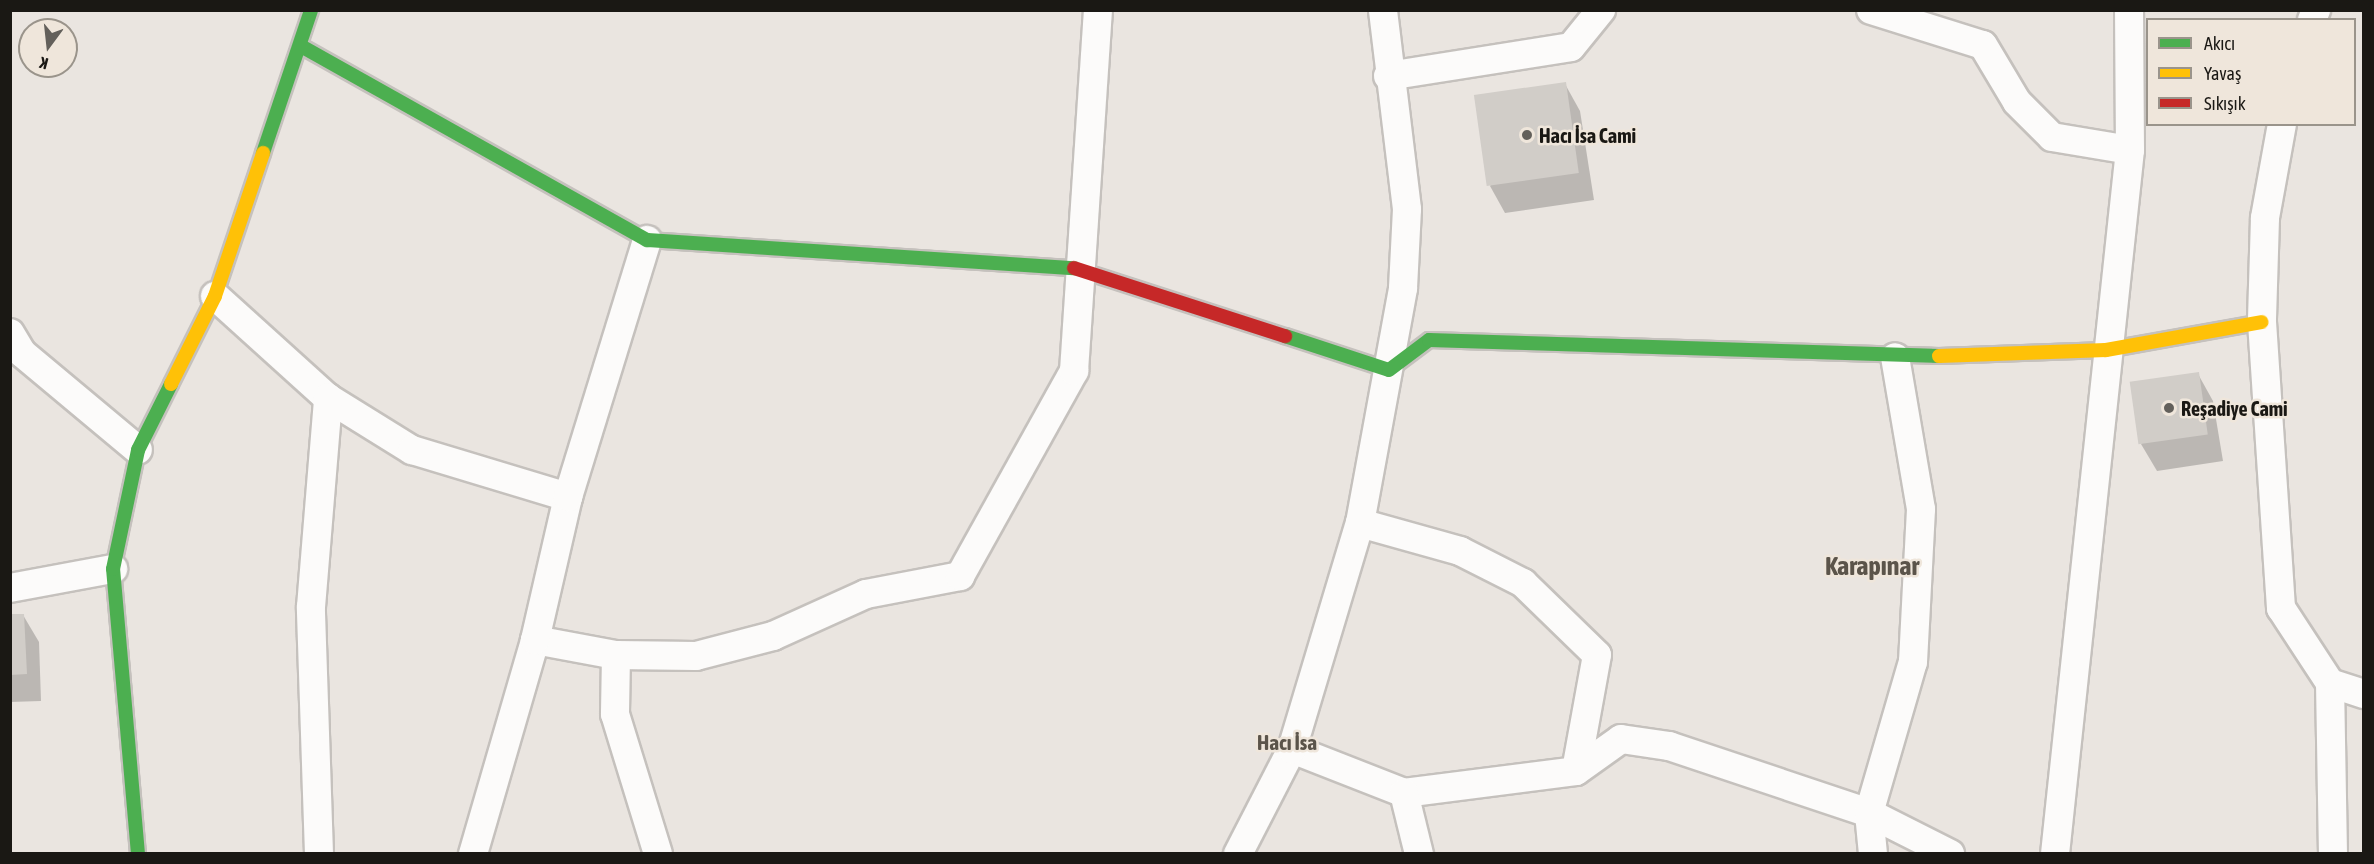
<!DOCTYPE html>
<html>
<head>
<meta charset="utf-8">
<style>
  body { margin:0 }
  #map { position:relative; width:2374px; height:864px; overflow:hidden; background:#eae5e0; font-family:"Asap Condensed",sans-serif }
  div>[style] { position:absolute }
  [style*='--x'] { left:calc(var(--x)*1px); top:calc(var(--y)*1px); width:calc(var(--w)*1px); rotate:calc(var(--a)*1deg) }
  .shadow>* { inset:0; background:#0003 }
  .building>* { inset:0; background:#d1cdc8; transform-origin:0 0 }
  .roads { filter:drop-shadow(2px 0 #c5c1bd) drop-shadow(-2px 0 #c5c1bd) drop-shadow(0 2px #c5c1bd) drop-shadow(0 -2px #c5c1bd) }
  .street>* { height:28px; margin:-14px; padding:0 14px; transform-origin:14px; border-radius:14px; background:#fcfbfa }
  .fast>* { height:14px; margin:-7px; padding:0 7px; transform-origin:7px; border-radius:7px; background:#4caf50 }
  .slow>* { height:14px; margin:-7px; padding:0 7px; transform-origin:7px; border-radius:7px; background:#ffc107 }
  .jam>* { height:14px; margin:-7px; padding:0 7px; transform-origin:7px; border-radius:7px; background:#c62828 }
  .dots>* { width:16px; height:16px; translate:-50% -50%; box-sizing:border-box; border:3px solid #efe6db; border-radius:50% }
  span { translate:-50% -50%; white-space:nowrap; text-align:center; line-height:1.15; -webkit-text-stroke:5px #efe6db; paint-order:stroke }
  .poi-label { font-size:20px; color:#1a1814; font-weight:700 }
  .left { translate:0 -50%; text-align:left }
  .neighbourhood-label { font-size:21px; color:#5b544a; font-weight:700 }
  .district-label { font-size:26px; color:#5b544a; font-weight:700 }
  .frame { position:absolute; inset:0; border:12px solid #1a1814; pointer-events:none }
  .legend { position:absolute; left:2146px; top:18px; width:210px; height:108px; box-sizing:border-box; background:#efe6db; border:2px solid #9a948b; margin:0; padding:8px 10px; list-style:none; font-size:18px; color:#1a1814 }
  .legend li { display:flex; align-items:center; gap:12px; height:30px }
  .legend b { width:30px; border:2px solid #9a948b }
  .north { position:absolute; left:18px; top:18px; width:60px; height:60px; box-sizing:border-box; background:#efe6db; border:2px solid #9a948b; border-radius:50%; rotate:195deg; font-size:16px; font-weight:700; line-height:24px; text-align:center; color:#1a1814 }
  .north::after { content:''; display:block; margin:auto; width:21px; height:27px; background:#63605b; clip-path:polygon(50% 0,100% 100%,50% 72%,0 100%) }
</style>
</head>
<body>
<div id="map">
  <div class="shadow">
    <div style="clip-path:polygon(1565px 84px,1580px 111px,1594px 200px,1505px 213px,1490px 186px)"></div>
    <div style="clip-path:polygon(2198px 374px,2213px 401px,2223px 461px,2157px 471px,2141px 444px)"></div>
    <div style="clip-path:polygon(23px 615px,39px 642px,41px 701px,10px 702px,10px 616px)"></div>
  </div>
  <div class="building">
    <div style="left:1566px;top:82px;width:92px;height:93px;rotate:82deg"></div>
    <div style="left:2199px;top:372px;width:63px;height:70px;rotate:82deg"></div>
    <div style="clip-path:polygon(10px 614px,24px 614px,27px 674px,10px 675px)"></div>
  </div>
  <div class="roads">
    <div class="street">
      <div style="--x:1871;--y:10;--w:117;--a:17.4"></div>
      <div style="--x:1983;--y:45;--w:66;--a:59.2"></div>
      <div style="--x:2017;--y:102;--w:49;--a:45"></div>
      <div style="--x:2052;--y:137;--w:79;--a:9.5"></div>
      <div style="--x:2312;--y:20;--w:11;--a:-68"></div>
      <div style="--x:1388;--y:76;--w:185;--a:-9"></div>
      <div style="--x:1571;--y:47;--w:48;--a:-51"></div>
      <div style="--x:2282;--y:124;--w:96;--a:100.3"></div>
      <div style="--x:2265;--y:218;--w:104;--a:91.7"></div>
      <div style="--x:2262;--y:322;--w:287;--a:86.2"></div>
      <div style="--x:2281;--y:608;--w:90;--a:56.8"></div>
      <div style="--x:2330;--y:683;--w:171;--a:89"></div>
      <div style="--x:215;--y:296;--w:152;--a:42.1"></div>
      <div style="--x:328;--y:398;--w:99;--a:31.8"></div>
      <div style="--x:412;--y:450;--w:163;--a:16.8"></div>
      <div style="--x:10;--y:333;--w:23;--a:59"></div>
      <div style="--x:22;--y:353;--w:151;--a:39.9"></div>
      <div style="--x:1360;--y:523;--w:104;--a:15.6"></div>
      <div style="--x:1460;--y:551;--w:71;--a:26.9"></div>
      <div style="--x:1523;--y:583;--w:103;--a:44.2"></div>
      <div style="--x:1597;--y:655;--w:118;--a:100.3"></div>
      <div style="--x:10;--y:588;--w:105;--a:-10.5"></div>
      <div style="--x:535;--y:640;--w:82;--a:10.5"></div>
      <div style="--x:616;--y:655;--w:80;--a:0.7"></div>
      <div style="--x:696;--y:656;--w:80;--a:-14.6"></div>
      <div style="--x:773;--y:636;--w:102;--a:-24.3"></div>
      <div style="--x:866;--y:594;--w:96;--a:-10.8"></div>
      <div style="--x:960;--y:576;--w:235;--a:-60.9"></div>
      <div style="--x:1074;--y:371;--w:362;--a:-86.2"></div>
      <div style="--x:616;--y:655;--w:59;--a:91"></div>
      <div style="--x:615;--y:714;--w:146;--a:72.9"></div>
      <div style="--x:2330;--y:683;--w:36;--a:18"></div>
      <div style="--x:1292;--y:749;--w:120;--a:21.4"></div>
      <div style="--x:1404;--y:793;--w:173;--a:-7.3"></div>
      <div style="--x:1576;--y:771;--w:55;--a:-35.4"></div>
      <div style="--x:1621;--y:739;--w:49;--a:8.3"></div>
      <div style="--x:1669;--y:746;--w:211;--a:18.5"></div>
      <div style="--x:1869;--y:813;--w:91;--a:26.8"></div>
      <div style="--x:1404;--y:793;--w:63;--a:76.2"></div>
      <div style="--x:319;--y:854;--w:247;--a:-91.9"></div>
      <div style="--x:311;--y:607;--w:210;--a:-85.3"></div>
      <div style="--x:473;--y:854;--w:223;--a:-73.8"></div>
      <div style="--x:535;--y:640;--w:147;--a:-77"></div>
      <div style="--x:568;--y:497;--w:269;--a:-72.9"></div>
      <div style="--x:1238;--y:854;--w:118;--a:-62.8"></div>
      <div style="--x:1292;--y:749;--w:236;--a:-73.3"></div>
      <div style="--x:1360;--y:523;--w:239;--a:-79.6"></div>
      <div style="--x:1403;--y:288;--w:79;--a:-87.1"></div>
      <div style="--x:1407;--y:209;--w:200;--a:-96.9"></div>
      <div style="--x:1873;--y:854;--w:41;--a:-95.6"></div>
      <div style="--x:1869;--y:813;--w:157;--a:-73.8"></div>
      <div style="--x:1913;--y:662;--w:153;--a:-87"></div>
      <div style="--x:1921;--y:509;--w:154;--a:-99.7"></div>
      <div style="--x:2055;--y:854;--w:708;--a:-83.92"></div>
      <div style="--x:2130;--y:150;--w:140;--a:-90.4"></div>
    </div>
    <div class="fast">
      <div style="--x:301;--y:46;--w:397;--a:29.3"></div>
      <div style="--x:647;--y:240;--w:428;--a:3.8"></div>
      <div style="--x:263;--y:153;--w:151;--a:-71.4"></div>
      <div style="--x:1285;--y:336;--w:109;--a:18.1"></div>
      <div style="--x:1389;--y:370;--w:50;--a:-36.9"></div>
      <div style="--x:1429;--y:340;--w:510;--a:1.8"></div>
      <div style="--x:138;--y:854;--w:286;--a:-95"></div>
      <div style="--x:113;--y:569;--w:122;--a:-78.1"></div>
      <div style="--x:138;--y:450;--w:74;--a:-63.4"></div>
    </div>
    <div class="slow">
      <div style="--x:1939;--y:356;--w:167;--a:-2.1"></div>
      <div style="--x:2106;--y:350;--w:158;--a:-10.2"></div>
      <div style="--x:171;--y:384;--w:98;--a:-63.4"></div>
      <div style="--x:215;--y:296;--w:151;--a:-71.4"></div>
    </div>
    <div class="jam">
      <div style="--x:1074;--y:268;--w:222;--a:17.9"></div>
    </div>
  </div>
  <div class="dots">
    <div style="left:1527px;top:135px;background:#63605b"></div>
    <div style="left:2169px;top:408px;background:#63605b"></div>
  </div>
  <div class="poi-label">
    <span class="left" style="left:1539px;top:135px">Hacı İsa Cami</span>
    <span class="left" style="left:2181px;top:408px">Reşadiye Cami</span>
  </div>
  <div class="neighbourhood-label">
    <span style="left:1287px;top:742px">Hacı İsa</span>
  </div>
  <div class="district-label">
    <span style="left:1872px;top:567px">Karapınar</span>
  </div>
  <div class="frame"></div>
  <ul class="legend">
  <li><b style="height:8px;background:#4caf50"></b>Akıcı</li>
  <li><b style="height:8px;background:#ffc107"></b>Yavaş</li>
  <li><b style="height:8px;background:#c62828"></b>Sıkışık</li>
  </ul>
  <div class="north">K</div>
</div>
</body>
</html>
